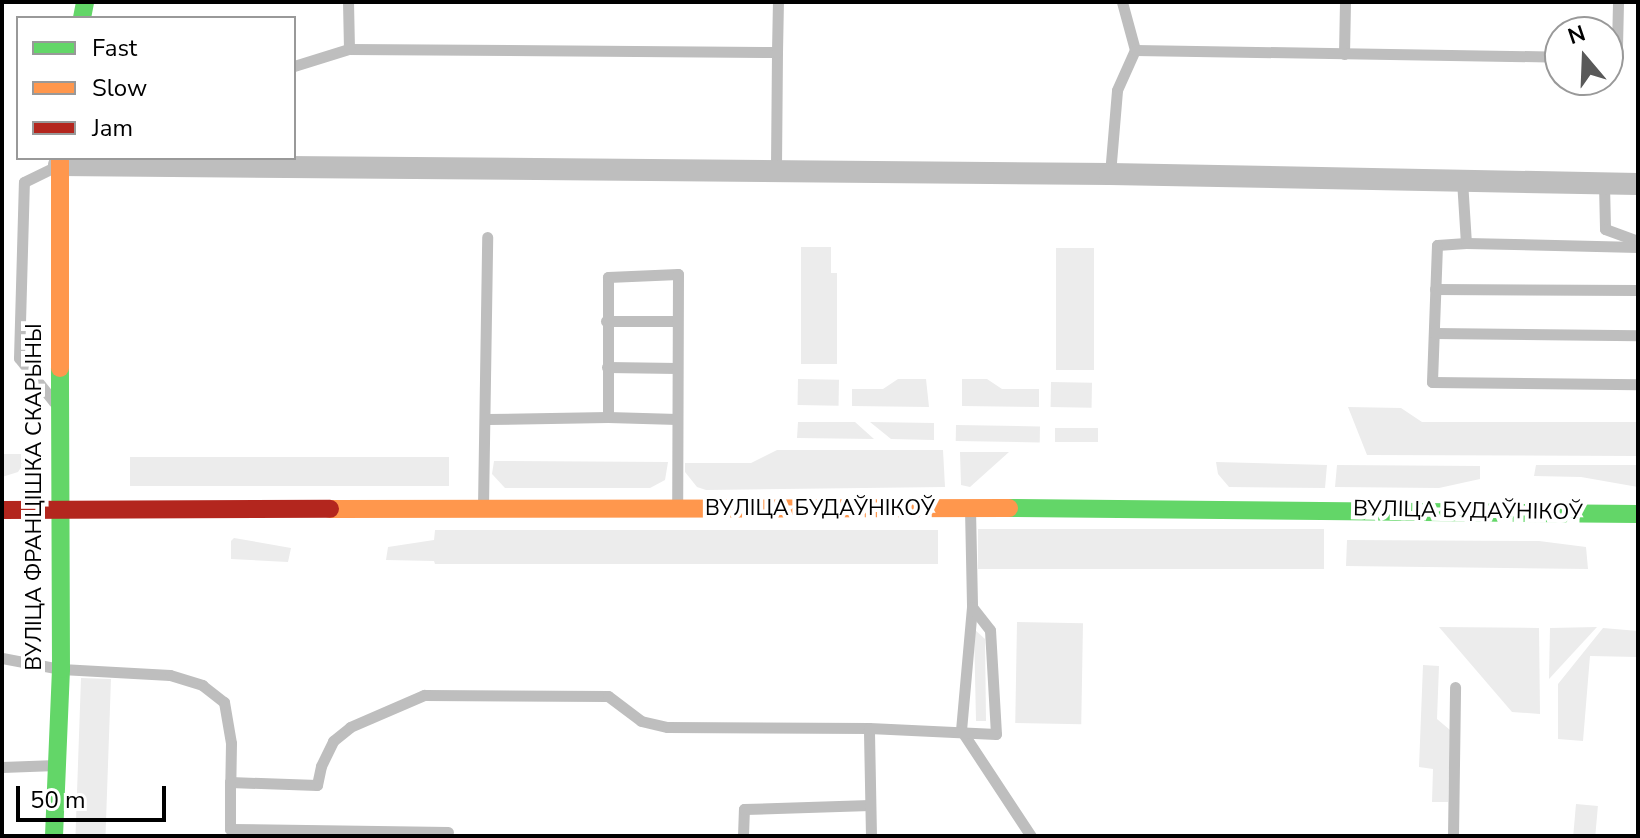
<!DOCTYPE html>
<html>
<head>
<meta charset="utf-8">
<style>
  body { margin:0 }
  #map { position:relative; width:1640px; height:838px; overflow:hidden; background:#fff; font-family:"Nunito Sans",sans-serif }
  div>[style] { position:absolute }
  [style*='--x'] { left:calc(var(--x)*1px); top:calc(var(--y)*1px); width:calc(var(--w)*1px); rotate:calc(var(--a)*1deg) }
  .green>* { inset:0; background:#ececec; transform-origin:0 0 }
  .lane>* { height:11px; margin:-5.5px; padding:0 5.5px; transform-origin:5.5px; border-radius:5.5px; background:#bebebe }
  .street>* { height:22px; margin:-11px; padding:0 11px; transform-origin:11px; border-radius:11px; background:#bebebe }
  .fast>* { height:18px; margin:-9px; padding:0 9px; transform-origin:9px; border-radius:9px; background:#63d668 }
  .slow>* { height:18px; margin:-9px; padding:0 9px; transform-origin:9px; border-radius:9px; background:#ff974d }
  .jam>* { height:18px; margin:-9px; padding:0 9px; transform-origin:9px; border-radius:9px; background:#b3261e }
  span { translate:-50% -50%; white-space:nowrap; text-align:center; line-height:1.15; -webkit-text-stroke:8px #fff; paint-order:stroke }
  .street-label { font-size:22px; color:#000 }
  .frame { position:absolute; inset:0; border:4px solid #000; pointer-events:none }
  .legend { position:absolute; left:16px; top:16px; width:280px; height:144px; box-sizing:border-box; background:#fff; border:2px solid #999; margin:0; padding:10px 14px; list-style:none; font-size:24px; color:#000 }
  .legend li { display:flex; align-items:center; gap:16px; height:40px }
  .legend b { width:40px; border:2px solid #999 }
  .north { position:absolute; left:1544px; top:16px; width:80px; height:80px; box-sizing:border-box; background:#fff; border:2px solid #999; border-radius:50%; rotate:341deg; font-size:22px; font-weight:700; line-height:32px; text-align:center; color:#000 }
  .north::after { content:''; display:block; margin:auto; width:28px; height:36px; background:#595959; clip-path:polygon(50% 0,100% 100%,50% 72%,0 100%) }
  .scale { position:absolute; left:16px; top:786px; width:150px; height:36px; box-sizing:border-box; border:4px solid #000; border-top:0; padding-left:10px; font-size:24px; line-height:28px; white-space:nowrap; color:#000; -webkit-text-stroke:6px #fff; paint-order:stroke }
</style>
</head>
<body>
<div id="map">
  <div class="green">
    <div style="clip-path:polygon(801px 247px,831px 247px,831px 273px,837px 273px,837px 364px,801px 364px)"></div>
    <div style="left:1094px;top:248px;width:122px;height:38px;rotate:90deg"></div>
    <div style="left:798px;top:379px;width:41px;height:26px;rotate:1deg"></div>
    <div style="clip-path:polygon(898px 379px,926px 379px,929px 407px,852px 406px,852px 389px,883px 389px)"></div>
    <div style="clip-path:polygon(962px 379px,987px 379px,1002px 389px,1039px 389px,1039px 407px,962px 406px)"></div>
    <div style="left:1051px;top:382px;width:41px;height:25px;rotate:1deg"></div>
    <div style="clip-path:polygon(1348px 407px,1401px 408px,1422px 422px,1638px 422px,1638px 456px,1367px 455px)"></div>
    <div style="clip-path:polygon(798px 422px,855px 422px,874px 439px,797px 438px)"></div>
    <div style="clip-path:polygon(870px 422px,934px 423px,934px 440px,891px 439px)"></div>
    <div style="left:956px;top:425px;width:84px;height:16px;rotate:1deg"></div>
    <div style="left:1055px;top:428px;width:43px;height:14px"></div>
    <div style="clip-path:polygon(777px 450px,943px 450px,945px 487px,706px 490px,697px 487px,685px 472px,685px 463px,751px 463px)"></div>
    <div style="clip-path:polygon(960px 452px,1009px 452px,970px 487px,961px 485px)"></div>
    <div style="clip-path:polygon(2px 454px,30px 454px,18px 472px,2px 477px)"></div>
    <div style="left:130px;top:457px;width:319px;height:29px"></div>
    <div style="clip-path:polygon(494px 461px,668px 462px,665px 480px,650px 488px,505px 488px,492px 474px)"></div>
    <div style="clip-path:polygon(1216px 462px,1327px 465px,1325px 488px,1229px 487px,1218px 474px)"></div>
    <div style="clip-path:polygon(1337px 465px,1480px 466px,1480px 479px,1439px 488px,1335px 487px)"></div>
    <div style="clip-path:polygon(1536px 465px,1638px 465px,1638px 487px,1581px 477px,1534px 476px)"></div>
    <div style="left:978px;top:529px;width:346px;height:40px"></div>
    <div style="clip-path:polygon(435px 530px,938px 530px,938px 564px,435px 564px,434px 561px,386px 560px,388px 547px,434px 540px)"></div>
    <div style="clip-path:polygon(234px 538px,291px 548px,288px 562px,231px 559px,231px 541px)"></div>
    <div style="clip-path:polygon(1347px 540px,1539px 541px,1586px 547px,1588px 569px,1346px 566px)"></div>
    <div style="left:1017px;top:622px;width:66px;height:101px;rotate:1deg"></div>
    <div style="clip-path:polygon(1439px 627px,1539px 628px,1540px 714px,1512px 712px)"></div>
    <div style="clip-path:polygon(1597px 627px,1549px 679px,1550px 628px)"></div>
    <div style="clip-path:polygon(1603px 628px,1638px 631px,1638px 657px,1590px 656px,1583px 741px,1558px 739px,1558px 684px)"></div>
    <div style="clip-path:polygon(974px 629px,985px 639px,986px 721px,976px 721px)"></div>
    <div style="clip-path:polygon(1423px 665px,1439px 666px,1437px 719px,1450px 730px,1448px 802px,1432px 802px,1433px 769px,1419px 767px)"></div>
    <div style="left:81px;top:678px;width:30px;height:158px;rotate:2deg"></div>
    <div style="left:1576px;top:804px;width:22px;height:32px;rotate:5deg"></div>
  </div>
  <div class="lane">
    <div style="--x:1122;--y:2;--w:50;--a:74.8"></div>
    <div style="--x:1617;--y:47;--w:45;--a:-88.7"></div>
    <div style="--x:349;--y:49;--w:428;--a:0.4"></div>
    <div style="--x:777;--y:52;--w:119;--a:90.5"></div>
    <div style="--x:777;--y:52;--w:50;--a:-88.9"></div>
    <div style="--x:1344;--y:54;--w:52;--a:-88.9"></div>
    <div style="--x:294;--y:66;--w:58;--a:-17.2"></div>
    <div style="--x:349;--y:49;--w:47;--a:-91.2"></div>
    <div style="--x:1110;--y:174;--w:84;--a:-85.2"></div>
    <div style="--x:1117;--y:90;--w:44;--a:-65.8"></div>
    <div style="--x:1135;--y:50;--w:425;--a:0.9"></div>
    <div style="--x:1462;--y:180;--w:63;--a:86.4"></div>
    <div style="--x:1466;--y:243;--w:29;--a:176"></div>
    <div style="--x:1437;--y:245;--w:137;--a:92.1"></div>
    <div style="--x:1432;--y:382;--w:206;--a:0.6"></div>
    <div style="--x:1604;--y:184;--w:45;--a:88.7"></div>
    <div style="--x:1605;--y:229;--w:35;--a:20"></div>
    <div style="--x:1466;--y:243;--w:172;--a:1.3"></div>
    <div style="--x:1435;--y:289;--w:203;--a:0.3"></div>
    <div style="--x:606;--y:321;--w:71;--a:0"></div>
    <div style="--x:1434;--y:333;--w:204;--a:0.6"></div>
    <div style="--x:607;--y:367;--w:70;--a:0.8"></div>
    <div style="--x:54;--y:402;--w:56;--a:-128.5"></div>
    <div style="--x:19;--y:358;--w:176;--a:-88.4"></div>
    <div style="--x:24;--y:182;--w:39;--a:-26"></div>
    <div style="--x:608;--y:417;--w:69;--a:1.7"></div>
    <div style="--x:487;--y:419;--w:121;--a:-0.9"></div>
    <div style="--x:608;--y:417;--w:140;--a:-90"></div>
    <div style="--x:608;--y:277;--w:70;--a:-2.5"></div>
    <div style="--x:678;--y:274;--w:231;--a:90.2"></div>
    <div style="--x:483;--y:506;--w:269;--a:-89.1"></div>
    <div style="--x:970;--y:509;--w:98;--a:88.8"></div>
    <div style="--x:972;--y:607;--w:123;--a:95.1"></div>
    <div style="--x:961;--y:730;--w:127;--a:56.6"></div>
    <div style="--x:2;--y:658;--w:60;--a:10.6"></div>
    <div style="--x:61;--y:669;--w:109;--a:3.2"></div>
    <div style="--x:170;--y:675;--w:34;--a:17"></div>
    <div style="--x:202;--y:685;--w:28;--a:38"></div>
    <div style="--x:224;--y:702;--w:42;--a:80.3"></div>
    <div style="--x:231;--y:743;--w:39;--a:91"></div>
    <div style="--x:230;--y:782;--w:87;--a:2"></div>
    <div style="--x:317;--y:785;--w:19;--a:-78"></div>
    <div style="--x:321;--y:766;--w:28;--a:-64"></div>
    <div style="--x:333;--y:741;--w:22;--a:-39"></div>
    <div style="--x:350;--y:727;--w:81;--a:-23.4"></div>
    <div style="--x:424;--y:695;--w:184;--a:0.3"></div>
    <div style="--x:608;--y:696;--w:41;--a:37.1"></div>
    <div style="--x:641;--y:721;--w:27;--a:13"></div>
    <div style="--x:667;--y:727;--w:202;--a:0.3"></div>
    <div style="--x:2;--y:767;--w:54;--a:-2.1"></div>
    <div style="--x:230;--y:782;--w:47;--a:90"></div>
    <div style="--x:230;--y:829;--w:218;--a:0.8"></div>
    <div style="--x:743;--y:836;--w:27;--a:-88"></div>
    <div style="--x:744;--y:809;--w:126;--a:-1.8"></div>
    <div style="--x:871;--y:836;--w:108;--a:-91.1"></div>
    <div style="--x:869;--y:728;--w:127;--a:2.7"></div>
    <div style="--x:996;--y:734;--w:104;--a:-93.3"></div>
    <div style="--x:990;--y:630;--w:29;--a:-128"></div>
    <div style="--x:1453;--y:836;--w:149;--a:-89.2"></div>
  </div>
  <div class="street">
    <div style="--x:59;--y:165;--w:1051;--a:0.49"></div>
    <div style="--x:1110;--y:174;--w:528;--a:1.09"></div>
  </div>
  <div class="fast">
    <div style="--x:82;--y:18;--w:16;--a:-79"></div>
    <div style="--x:1009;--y:508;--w:629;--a:0.55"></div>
    <div style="--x:54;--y:836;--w:167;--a:-87.6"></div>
    <div style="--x:61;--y:669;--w:301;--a:-90.2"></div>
  </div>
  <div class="slow">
    <div style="--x:60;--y:158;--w:210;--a:90"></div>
    <div style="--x:330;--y:509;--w:679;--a:-0.08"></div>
  </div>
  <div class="jam">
    <div style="--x:2;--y:510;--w:328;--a:-0.2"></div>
  </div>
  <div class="street-label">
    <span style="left:35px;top:497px;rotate:-90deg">ВУЛІЦА ФРАНЦІШКА СКАРЫНЫ</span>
    <span style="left:820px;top:509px">ВУЛІЦА БУДАЎНІКОЎ</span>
    <span style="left:1468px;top:511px;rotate:1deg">ВУЛІЦА БУДАЎНІКОЎ</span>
  </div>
  <div class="frame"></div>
  <ul class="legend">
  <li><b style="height:10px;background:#63d668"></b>Fast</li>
  <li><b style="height:10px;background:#ff974d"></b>Slow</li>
  <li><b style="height:10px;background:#b3261e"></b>Jam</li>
  </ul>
  <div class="north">N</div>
  <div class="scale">50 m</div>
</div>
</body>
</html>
